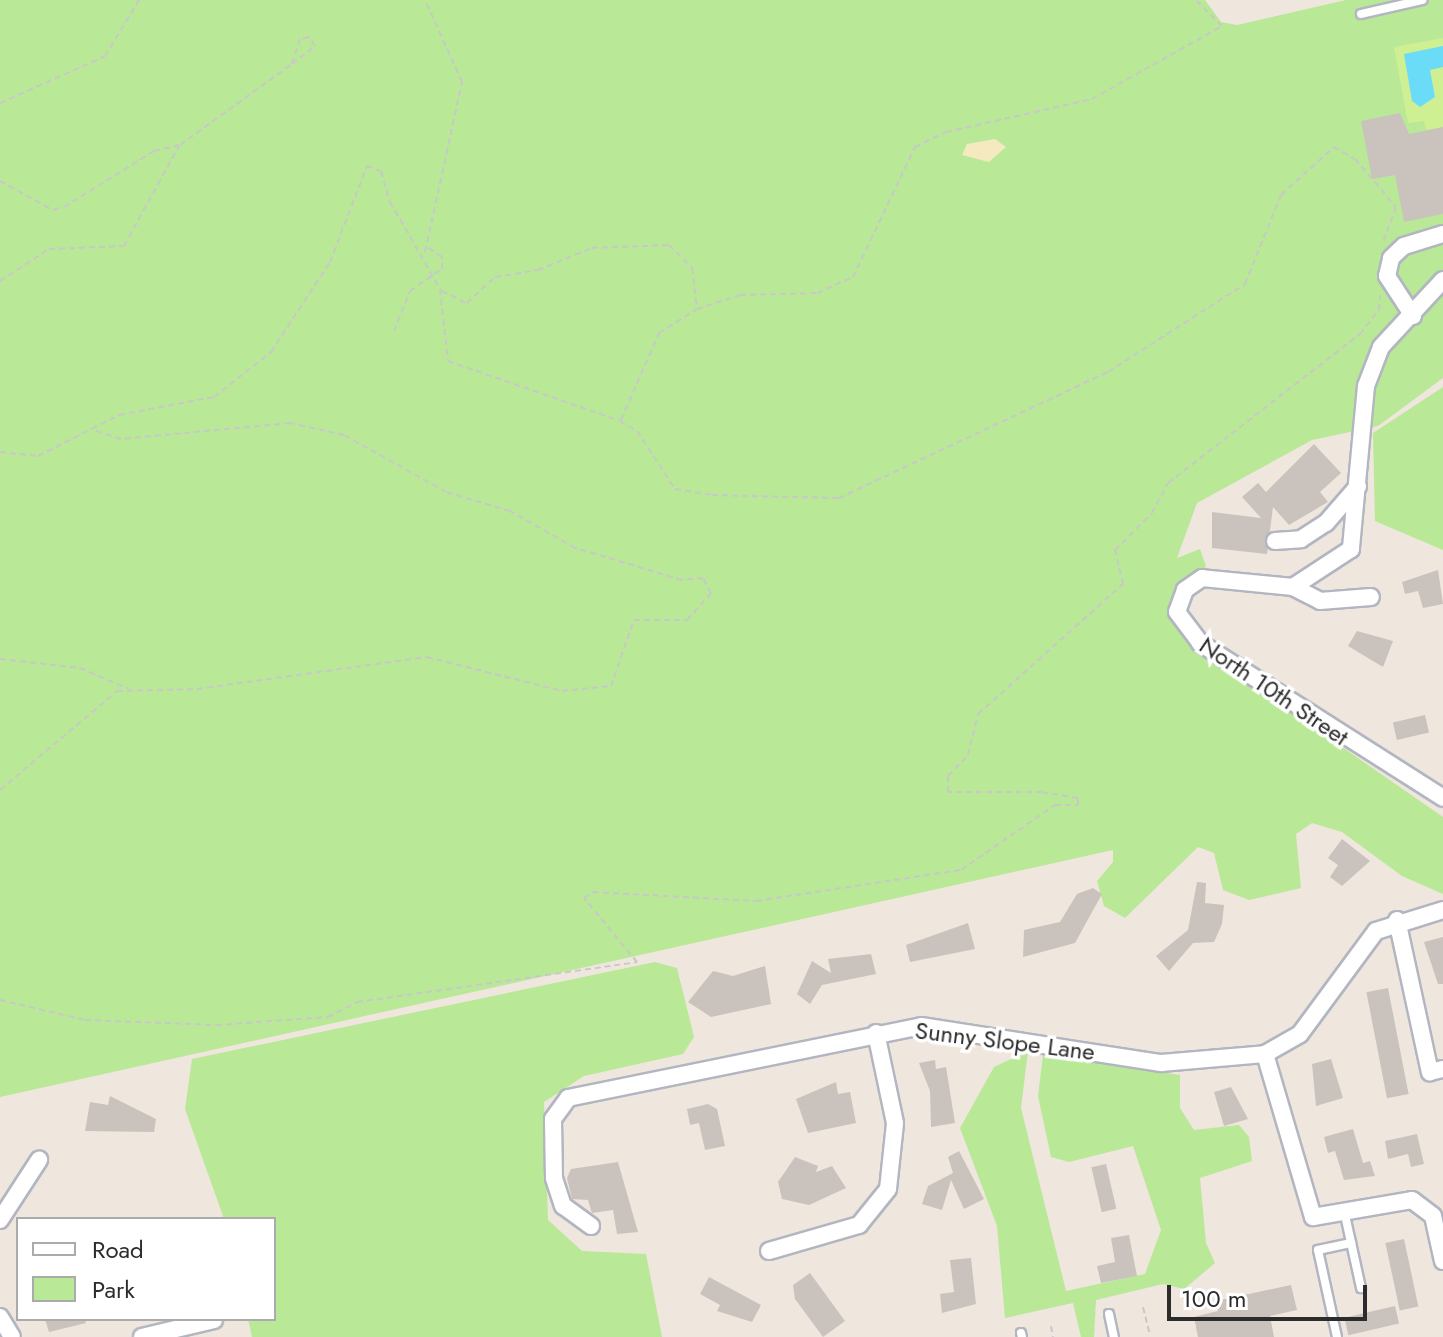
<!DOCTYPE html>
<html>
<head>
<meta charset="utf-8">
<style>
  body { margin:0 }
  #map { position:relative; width:1443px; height:1337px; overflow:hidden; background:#efe6de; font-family:Jost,sans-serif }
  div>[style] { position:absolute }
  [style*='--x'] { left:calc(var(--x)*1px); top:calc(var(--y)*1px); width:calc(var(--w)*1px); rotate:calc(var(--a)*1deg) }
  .green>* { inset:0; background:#b9e897 }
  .sand>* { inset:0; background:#f5e9c0 }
  .pitch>* { inset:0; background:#cff092 }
  .water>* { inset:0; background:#6bdcf7 }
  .building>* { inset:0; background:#cac3bd; transform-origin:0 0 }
  .path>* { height:2px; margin-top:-1px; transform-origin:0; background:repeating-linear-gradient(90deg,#c8c8c8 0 6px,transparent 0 10px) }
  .roads { filter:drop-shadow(2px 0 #b2b6c1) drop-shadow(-2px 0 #b2b6c1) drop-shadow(0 2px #b2b6c1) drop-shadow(0 -2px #b2b6c1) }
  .service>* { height:8px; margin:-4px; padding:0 4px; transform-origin:4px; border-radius:4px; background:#fff }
  .minor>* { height:16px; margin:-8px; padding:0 8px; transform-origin:8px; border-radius:8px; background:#fff }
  span { translate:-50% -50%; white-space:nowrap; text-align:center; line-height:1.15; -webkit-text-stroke:7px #fff; paint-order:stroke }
  .street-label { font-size:24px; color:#2c2c2c }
  .legend { position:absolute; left:16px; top:1217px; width:260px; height:104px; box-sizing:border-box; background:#fff; border:2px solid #ababab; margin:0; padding:10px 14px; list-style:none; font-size:24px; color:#2c2c2c }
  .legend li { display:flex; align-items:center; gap:16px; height:40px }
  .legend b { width:40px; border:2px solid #ababab }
  .scale { position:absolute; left:1167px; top:1285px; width:200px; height:36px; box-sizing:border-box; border:4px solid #2c2c2c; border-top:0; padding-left:10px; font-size:24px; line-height:28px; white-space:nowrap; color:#2c2c2c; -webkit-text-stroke:6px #fff; paint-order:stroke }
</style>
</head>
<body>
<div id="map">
  <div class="green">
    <div style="clip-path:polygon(0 0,1205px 0,1221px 22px,1237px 25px,1346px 0,1443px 0,1443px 378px,1378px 426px,1312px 440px,1197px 503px,1177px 558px,1200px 549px,1206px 566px,1174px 614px,1182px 636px,1443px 817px,1443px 894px,1402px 876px,1342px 832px,1312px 823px,1296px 834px,1301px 888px,1249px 900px,1223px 890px,1214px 853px,1198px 847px,1125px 918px,1104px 906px,1097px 881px,1113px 862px,1113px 850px,0 1097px)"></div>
    <div style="clip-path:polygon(1443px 387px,1443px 550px,1375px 521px,1373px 433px)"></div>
    <div style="clip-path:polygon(655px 962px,677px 968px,694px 1037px,683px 1054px,584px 1076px,544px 1102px,548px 1220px,582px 1251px,646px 1254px,662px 1337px,252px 1337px,248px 1319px,274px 1319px,274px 1219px,224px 1219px,185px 1109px,192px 1059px)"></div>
    <div style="clip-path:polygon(1028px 1051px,1021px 1108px,1066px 1291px,1145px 1274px,1161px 1230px,1133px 1146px,1069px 1162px,1051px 1157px,1038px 1096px,1043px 1055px,1180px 1075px,1180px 1108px,1194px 1130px,1239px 1125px,1249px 1137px,1252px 1161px,1200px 1178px,1206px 1243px,1215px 1263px,1184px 1289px,1163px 1284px,1096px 1300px,1094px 1337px,1081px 1337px,1073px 1303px,1005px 1318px,997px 1226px,960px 1128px,994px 1067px)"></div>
  </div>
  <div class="sand">
    <div style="clip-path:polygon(995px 139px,1006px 147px,989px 162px,962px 155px,967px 144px)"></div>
  </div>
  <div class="pitch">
    <div style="clip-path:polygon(1443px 38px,1443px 127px,1426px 130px,1424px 121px,1408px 123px,1394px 47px)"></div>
  </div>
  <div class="water">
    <div style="clip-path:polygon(1443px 46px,1443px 67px,1430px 70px,1435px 97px,1420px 107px,1412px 101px,1404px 54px)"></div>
  </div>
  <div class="building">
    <div style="clip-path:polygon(1400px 113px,1409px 134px,1443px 127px,1443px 214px,1404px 222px,1395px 175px,1372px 179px,1361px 121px)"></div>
    <div style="clip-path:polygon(1314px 444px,1341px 473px,1320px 492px,1328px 502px,1289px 525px,1273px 507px,1267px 554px,1212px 548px,1212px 512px,1261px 518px,1242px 497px,1258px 483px,1266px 492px)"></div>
    <div style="clip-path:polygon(1438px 570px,1443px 604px,1423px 608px,1418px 591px,1405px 594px,1402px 582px)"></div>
    <div style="clip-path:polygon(1357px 631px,1393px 641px,1383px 667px,1348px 646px)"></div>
    <div style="left:1425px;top:715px;width:18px;height:33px;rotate:77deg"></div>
    <div style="clip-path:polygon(1342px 839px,1370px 861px,1342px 886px,1330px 877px,1338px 865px,1328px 858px)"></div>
    <div style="clip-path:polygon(1197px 882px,1206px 883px,1205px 903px,1224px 905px,1222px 924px,1214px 942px,1193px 943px,1169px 971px,1156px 956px,1188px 930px)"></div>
    <div style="clip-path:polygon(1093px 888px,1102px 894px,1075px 943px,1023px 957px,1024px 930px,1060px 922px,1077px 894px)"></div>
    <div style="clip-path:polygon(968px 923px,975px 949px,910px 962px,906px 945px)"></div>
    <div style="clip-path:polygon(1443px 937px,1443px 984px,1438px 984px,1424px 942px)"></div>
    <div style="clip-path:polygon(871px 954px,876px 974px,822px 985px,810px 1004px,797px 994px,812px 961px,831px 973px,828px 959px)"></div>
    <div style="clip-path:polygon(765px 966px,771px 1004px,711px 1017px,688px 1002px,713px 971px,733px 976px)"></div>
    <div style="left:1388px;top:988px;width:108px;height:22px;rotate:79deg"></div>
    <div style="clip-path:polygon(1331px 1059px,1343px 1098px,1316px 1106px,1312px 1064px)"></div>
    <div style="clip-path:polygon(935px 1060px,936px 1069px,946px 1067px,955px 1123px,931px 1127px,930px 1091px,919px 1063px)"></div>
    <div style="clip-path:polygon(836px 1082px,838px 1094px,850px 1092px,856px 1123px,808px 1133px,796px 1099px)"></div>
    <div style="clip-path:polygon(1231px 1087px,1248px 1119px,1224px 1126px,1214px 1092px)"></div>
    <div style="clip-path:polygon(110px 1096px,156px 1119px,154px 1132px,85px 1131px,90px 1102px,108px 1105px)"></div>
    <div style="clip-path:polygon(708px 1104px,717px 1109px,725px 1146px,705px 1150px,699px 1123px,690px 1125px,687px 1109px)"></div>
    <div style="clip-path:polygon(1353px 1129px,1363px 1163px,1370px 1161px,1375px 1176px,1344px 1180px,1335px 1151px,1328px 1153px,1324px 1137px)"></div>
    <div style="clip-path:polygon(1417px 1134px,1424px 1164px,1411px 1167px,1408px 1154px,1388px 1159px,1385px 1141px)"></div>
    <div style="clip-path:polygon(959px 1151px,984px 1199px,964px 1209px,951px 1180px,942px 1210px,922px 1204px,928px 1186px,953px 1173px,948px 1157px)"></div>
    <div style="clip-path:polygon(795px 1157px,818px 1166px,816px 1172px,832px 1166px,846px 1188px,809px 1205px,782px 1199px,778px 1182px)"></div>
    <div style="clip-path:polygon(618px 1162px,638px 1232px,617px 1234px,613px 1210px,592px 1213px,588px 1200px,572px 1199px,567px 1178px,571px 1169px)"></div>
    <div style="left:1106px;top:1164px;width:46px;height:15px;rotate:77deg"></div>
    <div style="clip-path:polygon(1129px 1235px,1137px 1276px,1101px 1283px,1097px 1266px,1115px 1262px,1111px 1238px)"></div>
    <div style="left:1404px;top:1239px;width:69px;height:19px;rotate:78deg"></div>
    <div style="clip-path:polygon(971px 1258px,976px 1304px,942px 1313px,940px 1294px,954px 1292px,950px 1260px)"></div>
    <div style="clip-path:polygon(810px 1273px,845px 1321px,823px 1337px,795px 1299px,793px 1285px)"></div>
    <div style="clip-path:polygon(709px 1277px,761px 1305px,752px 1322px,717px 1311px,720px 1305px,700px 1294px)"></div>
    <div style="clip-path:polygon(1291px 1285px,1297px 1310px,1270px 1316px,1274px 1337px,1198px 1337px,1194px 1317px,1218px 1311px,1216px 1301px)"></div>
    <div style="left:1395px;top:1306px;width:18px;height:52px;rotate:77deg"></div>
    <div style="clip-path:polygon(45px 1319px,85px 1319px,86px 1323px,49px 1332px)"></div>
  </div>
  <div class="path">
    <div style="--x:0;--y:103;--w:115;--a:-24.1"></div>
    <div style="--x:105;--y:56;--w:66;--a:-58.7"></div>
    <div style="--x:0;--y:181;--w:60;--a:28.7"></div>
    <div style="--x:53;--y:210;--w:11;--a:-15"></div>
    <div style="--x:64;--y:207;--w:106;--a:-31.9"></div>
    <div style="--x:154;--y:151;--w:27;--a:-13"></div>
    <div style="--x:180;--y:145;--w:138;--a:-35.9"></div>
    <div style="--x:292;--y:64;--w:29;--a:-38"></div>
    <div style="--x:315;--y:46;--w:11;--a:-124"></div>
    <div style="--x:309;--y:37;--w:9;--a:167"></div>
    <div style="--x:300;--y:39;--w:26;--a:108"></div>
    <div style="--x:425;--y:252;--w:174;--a:-77.7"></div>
    <div style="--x:462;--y:82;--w:90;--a:-114.3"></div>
    <div style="--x:0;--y:281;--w:59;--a:-33.1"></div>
    <div style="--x:49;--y:249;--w:75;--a:-2.3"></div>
    <div style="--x:124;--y:246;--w:114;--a:-61.2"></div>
    <div style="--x:442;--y:291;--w:28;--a:26"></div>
    <div style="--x:467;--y:303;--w:38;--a:-43"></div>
    <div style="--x:495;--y:277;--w:44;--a:-9.2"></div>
    <div style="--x:538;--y:270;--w:58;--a:-22.2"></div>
    <div style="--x:592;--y:248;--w:77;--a:-2.2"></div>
    <div style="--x:669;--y:245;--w:33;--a:45"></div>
    <div style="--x:692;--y:268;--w:39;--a:83"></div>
    <div style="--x:394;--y:331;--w:43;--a:-68.2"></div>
    <div style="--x:410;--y:291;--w:39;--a:-35"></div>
    <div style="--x:442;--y:269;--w:12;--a:-90"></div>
    <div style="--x:442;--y:257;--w:18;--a:-146"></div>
    <div style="--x:621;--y:420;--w:95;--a:-66.4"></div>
    <div style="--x:659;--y:333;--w:45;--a:-32.3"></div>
    <div style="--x:697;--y:309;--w:45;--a:-18"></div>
    <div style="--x:740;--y:295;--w:77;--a:-1.5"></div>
    <div style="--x:817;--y:293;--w:39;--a:-24"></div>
    <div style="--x:853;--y:277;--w:144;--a:-64.5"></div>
    <div style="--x:915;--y:147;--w:34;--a:-26"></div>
    <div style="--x:946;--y:132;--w:150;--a:-12.7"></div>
    <div style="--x:1092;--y:99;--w:149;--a:-29.3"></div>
    <div style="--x:1222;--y:26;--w:37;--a:-135"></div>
    <div style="--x:0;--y:452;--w:38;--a:6"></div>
    <div style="--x:38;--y:456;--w:91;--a:-26.8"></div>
    <div style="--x:119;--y:415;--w:97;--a:-10.7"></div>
    <div style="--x:214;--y:397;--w:73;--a:-38.3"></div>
    <div style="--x:271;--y:352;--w:108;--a:-56.8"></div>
    <div style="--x:330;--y:262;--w:103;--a:-68.9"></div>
    <div style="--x:367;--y:166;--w:15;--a:20"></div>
    <div style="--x:381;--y:171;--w:32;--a:74"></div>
    <div style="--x:390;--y:202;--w:100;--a:60.1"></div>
    <div style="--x:440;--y:289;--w:72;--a:83.7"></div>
    <div style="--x:448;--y:361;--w:182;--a:19.2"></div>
    <div style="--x:620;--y:421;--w:20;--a:30"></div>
    <div style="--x:637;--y:431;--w:69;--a:56.8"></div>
    <div style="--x:675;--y:489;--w:37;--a:9"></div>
    <div style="--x:712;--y:495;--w:127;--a:1.4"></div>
    <div style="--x:839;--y:498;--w:297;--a:-25.1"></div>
    <div style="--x:1108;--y:372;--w:163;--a:-32.7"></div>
    <div style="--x:1245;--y:284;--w:96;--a:-68"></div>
    <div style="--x:1281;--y:195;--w:72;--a:-42.2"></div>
    <div style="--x:1334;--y:147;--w:24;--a:30"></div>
    <div style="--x:1355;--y:159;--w:63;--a:49.5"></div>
    <div style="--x:1396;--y:207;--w:40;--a:110.2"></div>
    <div style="--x:0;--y:659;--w:81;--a:6.4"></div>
    <div style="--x:80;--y:668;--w:53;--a:23.2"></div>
    <div style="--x:0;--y:790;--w:153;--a:-40.2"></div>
    <div style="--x:117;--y:691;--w:80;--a:-1.4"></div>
    <div style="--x:197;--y:689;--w:232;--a:-7.9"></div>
    <div style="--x:427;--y:657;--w:139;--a:14.1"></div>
    <div style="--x:562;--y:691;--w:49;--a:-5.8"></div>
    <div style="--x:611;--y:686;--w:70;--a:-70.8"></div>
    <div style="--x:634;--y:620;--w:53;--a:0"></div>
    <div style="--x:687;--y:620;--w:36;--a:-48"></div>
    <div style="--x:711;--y:593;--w:17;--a:-118"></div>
    <div style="--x:703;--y:578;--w:21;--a:175"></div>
    <div style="--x:682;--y:580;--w:112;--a:-163.3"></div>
    <div style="--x:575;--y:548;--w:75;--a:-150.4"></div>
    <div style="--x:510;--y:511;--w:67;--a:-163.5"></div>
    <div style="--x:446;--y:492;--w:117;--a:-150.8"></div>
    <div style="--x:344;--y:435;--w:55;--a:-167.5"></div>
    <div style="--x:290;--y:423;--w:170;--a:174.6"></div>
    <div style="--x:121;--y:439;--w:28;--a:-162"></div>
    <div style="--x:0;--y:1000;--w:87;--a:13.2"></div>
    <div style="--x:85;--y:1020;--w:131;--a:2.2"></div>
    <div style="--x:216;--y:1025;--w:112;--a:-4.1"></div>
    <div style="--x:328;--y:1017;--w:33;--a:-27"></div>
    <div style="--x:357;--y:1002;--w:283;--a:-8.1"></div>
    <div style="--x:637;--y:962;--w:83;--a:-129.6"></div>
    <div style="--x:584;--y:898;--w:11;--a:-34"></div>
    <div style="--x:593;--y:892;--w:163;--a:3.2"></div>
    <div style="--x:756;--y:901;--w:207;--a:-8.6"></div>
    <div style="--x:961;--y:870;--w:114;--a:-34.7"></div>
    <div style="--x:1055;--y:805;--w:23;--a:0"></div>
    <div style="--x:1078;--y:805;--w:7;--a:-90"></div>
    <div style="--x:1078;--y:798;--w:36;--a:-171"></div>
    <div style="--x:1042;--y:792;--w:94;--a:180"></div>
    <div style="--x:948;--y:792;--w:16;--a:-90"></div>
    <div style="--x:948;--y:776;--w:29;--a:-46"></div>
    <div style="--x:968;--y:755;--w:42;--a:-76.3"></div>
    <div style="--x:978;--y:714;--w:195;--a:-41.9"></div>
    <div style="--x:1123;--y:584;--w:35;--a:-103"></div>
    <div style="--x:1115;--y:550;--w:52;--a:-45"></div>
    <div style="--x:1152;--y:513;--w:34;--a:-62"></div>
    <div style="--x:1168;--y:483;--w:243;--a:-37.8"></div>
    <div style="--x:1360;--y:334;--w:31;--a:-52"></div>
    <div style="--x:1379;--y:310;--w:15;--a:-86"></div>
    <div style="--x:1143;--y:1307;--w:29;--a:76"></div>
    <div style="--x:1051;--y:1326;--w:11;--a:80"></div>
  </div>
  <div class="roads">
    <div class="service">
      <div style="--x:1361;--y:14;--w:63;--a:-12.9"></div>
      <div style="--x:1345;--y:1215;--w:75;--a:77.6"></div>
      <div style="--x:1109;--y:1314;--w:24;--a:78"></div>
      <div style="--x:1021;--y:1333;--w:4;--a:76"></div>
      <div style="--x:1337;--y:1337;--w:89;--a:-102.3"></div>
      <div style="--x:1318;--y:1250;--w:34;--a:-12"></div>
    </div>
    <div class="minor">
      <div style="--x:1443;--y:280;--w:91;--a:132.8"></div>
      <div style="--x:1381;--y:347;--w:42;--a:111"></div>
      <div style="--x:1366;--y:386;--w:164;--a:95.3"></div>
      <div style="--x:1351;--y:549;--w:69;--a:146.8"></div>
      <div style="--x:1293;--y:587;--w:91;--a:-174.4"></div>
      <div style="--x:1202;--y:578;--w:21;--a:145"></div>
      <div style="--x:1185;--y:590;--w:23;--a:110"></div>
      <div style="--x:1177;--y:612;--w:39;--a:53"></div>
      <div style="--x:1200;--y:643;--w:288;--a:32.5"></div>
      <div style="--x:1413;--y:316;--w:48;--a:-123"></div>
      <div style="--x:1387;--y:276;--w:18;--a:-77"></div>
      <div style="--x:1391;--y:258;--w:18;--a:-43"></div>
      <div style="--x:1404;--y:246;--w:41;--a:-17.1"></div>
      <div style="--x:1275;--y:541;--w:26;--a:-4"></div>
      <div style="--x:1301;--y:539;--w:30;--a:-33"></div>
      <div style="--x:1326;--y:523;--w:49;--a:-49.1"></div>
      <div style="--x:1293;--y:587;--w:30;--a:27"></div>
      <div style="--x:1320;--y:601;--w:51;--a:-4.5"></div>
      <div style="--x:1397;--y:920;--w:156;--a:77.8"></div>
      <div style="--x:1430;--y:1072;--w:13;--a:-13"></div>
      <div style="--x:1265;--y:1054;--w:170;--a:73.6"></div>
      <div style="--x:1313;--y:1217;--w:100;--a:-9.7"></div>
      <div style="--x:1412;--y:1200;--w:26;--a:37"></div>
      <div style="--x:1433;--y:1216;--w:46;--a:77.5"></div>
      <div style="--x:0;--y:1220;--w:72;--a:-57"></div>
      <div style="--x:591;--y:1226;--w:34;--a:-144"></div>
      <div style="--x:563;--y:1206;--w:29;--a:-108"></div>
      <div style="--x:554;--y:1178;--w:59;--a:-91"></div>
      <div style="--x:553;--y:1119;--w:26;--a:-54"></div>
      <div style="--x:568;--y:1098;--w:360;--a:-11.5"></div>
      <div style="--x:921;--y:1026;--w:243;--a:8.8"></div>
      <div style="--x:1161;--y:1063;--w:104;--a:-4.9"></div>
      <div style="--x:1265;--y:1054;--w:40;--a:-29.7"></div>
      <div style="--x:1300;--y:1034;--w:128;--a:-53.6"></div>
      <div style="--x:1376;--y:931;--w:70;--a:-17.4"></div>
      <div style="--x:769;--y:1251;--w:94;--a:-16.1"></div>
      <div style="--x:859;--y:1225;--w:46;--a:-51.1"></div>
      <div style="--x:888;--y:1189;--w:66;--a:-83.9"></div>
      <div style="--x:895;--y:1123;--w:92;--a:-101.9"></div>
      <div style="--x:0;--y:1317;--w:23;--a:59"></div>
      <div style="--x:142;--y:1337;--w:74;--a:-13.3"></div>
    </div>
  </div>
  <div class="street-label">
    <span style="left:1274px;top:691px;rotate:34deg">North 10th Street</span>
    <span style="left:1005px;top:1041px;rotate:7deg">Sunny Slope Lane</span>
  </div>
  <ul class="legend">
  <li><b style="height:10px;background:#fff"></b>Road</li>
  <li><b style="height:22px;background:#b9e897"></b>Park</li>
  </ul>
  <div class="scale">100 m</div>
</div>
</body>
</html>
